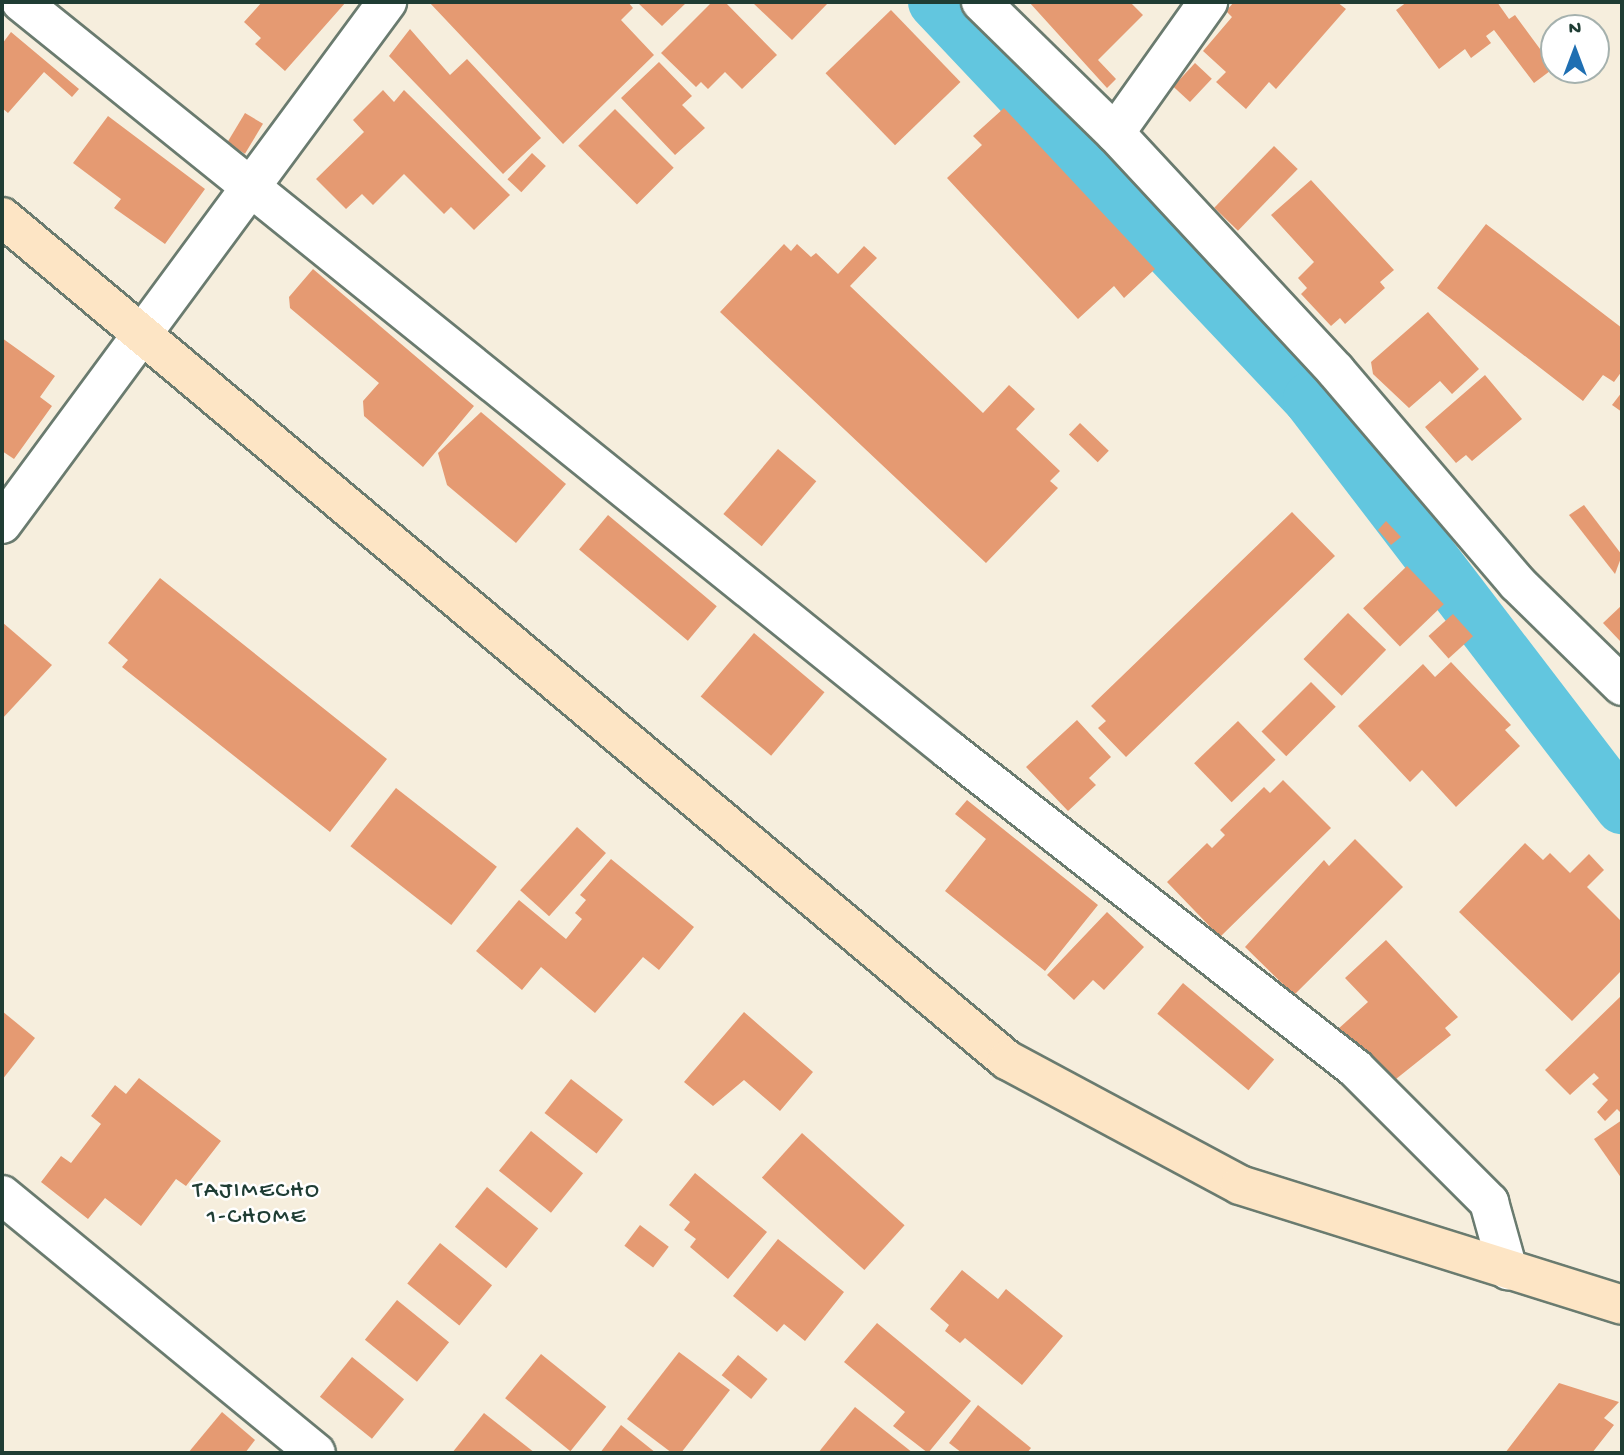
<!DOCTYPE html>
<html>
<head>
<meta charset="utf-8">
<style>
  body { margin:0 }
  #map { position:relative; width:1624px; height:1455px; overflow:hidden; background:#f6eedd; font-family:"Gochi Hand",sans-serif }
  div>[style] { position:absolute }
  [style*='--x'] { left:calc(var(--x)*1px); top:calc(var(--y)*1px); width:calc(var(--w)*1px); rotate:calc(var(--a)*1deg) }
  .canal>* { height:54px; margin:-27px; padding:0 27px; transform-origin:27px; border-radius:27px; background:#62c6df }
  .building>* { inset:0; background:#e59a72; transform-origin:0 0 }
  .roads { filter:drop-shadow(2px 0 #6a7b6f) drop-shadow(-2px 0 #6a7b6f) drop-shadow(0 2px #6a7b6f) drop-shadow(0 -2px #6a7b6f) }
  .street>* { height:38px; margin:-19px; padding:0 19px; transform-origin:19px; border-radius:19px; background:#fff }
  .secondary>* { height:38px; margin:-19px; padding:0 19px; transform-origin:19px; border-radius:19px; background:#fde5c5 }
  span { translate:-50% -50%; white-space:nowrap; text-align:center; line-height:1.15; -webkit-text-stroke:5px #fff; paint-order:stroke }
  .neighbourhood-label { font-size:23px; color:#1f3d34; letter-spacing:2px }
  .frame { position:absolute; inset:0; border:4px solid #1f3d34; pointer-events:none }
  .north { position:absolute; left:1540px; top:14px; width:70px; height:70px; box-sizing:border-box; background:#fff; border:2px solid #a5b1ae; border-radius:50%; rotate:0deg; font-size:19px; font-weight:700; line-height:28px; text-align:center; color:#1f3d34 }
  .north::after { content:''; display:block; margin:auto; width:24px; height:32px; background:#1f6fb2; clip-path:polygon(50% 0,100% 100%,50% 72%,0 100%) }
</style>
</head>
<body>
<div id="map">
  <div class="canal">
    <div style="--x:935;--y:2;--w:546;--a:46.63"></div>
    <div style="--x:1310;--y:399;--w:514;--a:52.59"></div>
  </div>
  <div class="building">
    <div style="clip-path:polygon(262px 2px,346px 2px,285px 71px,255px 44px,261px 38px,244px 22px)"></div>
    <div style="clip-path:polygon(429px 2px,628px 2px,633px 8px,621px 20px,654px 55px,563px 144px)"></div>
    <div style="clip-path:polygon(637px 2px,687px 2px,662px 26px)"></div>
    <div style="clip-path:polygon(712px 2px,725px 2px,777px 55px,742px 89px,725px 72px,708px 89px,701px 82px,696px 87px,661px 53px)"></div>
    <div style="clip-path:polygon(752px 2px,829px 2px,792px 40px)"></div>
    <div style="clip-path:polygon(1029px 2px,1130px 2px,1143px 15px,1098px 60px,1116px 79px,1107px 88px)"></div>
    <div style="clip-path:polygon(1234px 2px,1337px 2px,1346px 9px,1276px 89px,1269px 82px,1246px 109px,1216px 82px,1226px 72px,1203px 51px,1232px 17px,1226px 11px)"></div>
    <div style="clip-path:polygon(1407px 2px,1497px 2px,1509px 19px,1515px 15px,1554px 68px,1534px 83px,1494px 30px,1486px 36px,1491px 43px,1471px 58px,1465px 49px,1439px 69px,1396px 10px)"></div>
    <div style="left:891px;top:10px;width:100px;height:91px;rotate:46deg"></div>
    <div style="clip-path:polygon(410px 29px,450px 75px,467px 59px,541px 138px,503px 174px,389px 56px)"></div>
    <div style="clip-path:polygon(11px 32px,79px 89px,72px 97px,44px 72px,8px 113px,2px 108px,2px 44px)"></div>
    <div style="clip-path:polygon(659px 62px,692px 96px,682px 105px,705px 128px,675px 155px,621px 98px)"></div>
    <div style="left:1195px;top:63px;width:23px;height:32px;rotate:43deg"></div>
    <div style="clip-path:polygon(383px 90px,394px 102px,404px 90px,510px 195px,474px 230px,451px 207px,444px 214px,404px 174px,373px 205px,362px 194px,346px 209px,316px 179px,364px 132px,353px 120px)"></div>
    <div style="clip-path:polygon(1004px 108px,1155px 269px,1124px 298px,1114px 286px,1078px 319px,947px 178px,982px 145px,973px 136px)"></div>
    <div style="left:615px;top:109px;width:83px;height:52px;rotate:45deg"></div>
    <div style="left:245px;top:113px;width:21px;height:35px;rotate:31deg"></div>
    <div style="clip-path:polygon(108px 116px,205px 189px,165px 244px,114px 208px,121px 199px,73px 163px)"></div>
    <div style="left:1274px;top:146px;width:33px;height:86px;rotate:44deg"></div>
    <div style="left:532px;top:153px;width:19px;height:36px;rotate:43deg"></div>
    <div style="clip-path:polygon(1311px 180px,1394px 270px,1380px 282px,1385px 288px,1345px 324px,1340px 318px,1331px 326px,1301px 294px,1307px 288px,1298px 278px,1314px 262px,1271px 215px)"></div>
    <div style="clip-path:polygon(1486px 224px,1622px 328px,1622px 371px,1614px 382px,1603px 375px,1583px 401px,1437px 288px)"></div>
    <div style="clip-path:polygon(784px 244px,791px 251px,797px 244px,811px 257px,816px 253px,838px 274px,864px 246px,877px 258px,850px 286px,983px 413px,1009px 385px,1035px 409px,1016px 429px,1060px 471px,1050px 481px,1058px 488px,986px 563px,720px 312px)"></div>
    <div style="clip-path:polygon(313px 269px,474px 406px,423px 467px,364px 416px,363px 401px,379px 383px,290px 308px,289px 297px)"></div>
    <div style="clip-path:polygon(1428px 312px,1479px 369px,1452px 394px,1440px 381px,1409px 408px,1373px 374px,1371px 362px)"></div>
    <div style="clip-path:polygon(2px 338px,55px 376px,40px 397px,52px 406px,14px 459px,2px 451px)"></div>
    <div style="clip-path:polygon(1485px 375px,1522px 419px,1472px 461px,1466px 455px,1456px 463px,1425px 427px)"></div>
    <div style="clip-path:polygon(1622px 392px,1622px 412px,1612px 405px)"></div>
    <div style="clip-path:polygon(481px 412px,566px 484px,516px 543px,447px 485px,438px 453px)"></div>
    <div style="left:1080px;top:423px;width:40px;height:16px;rotate:44deg"></div>
    <div style="left:778px;top:449px;width:50px;height:85px;rotate:40deg"></div>
    <div style="clip-path:polygon(1584px 505px,1622px 555px,1615px 574px,1569px 515px)"></div>
    <div style="clip-path:polygon(1292px 512px,1335px 556px,1126px 757px,1098px 728px,1106px 721px,1091px 706px)"></div>
    <div style="left:608px;top:515px;width:142px;height:45px;rotate:40deg"></div>
    <div style="clip-path:polygon(1386px 521px,1401px 537px,1391px 545px,1378px 530px)"></div>
    <div style="left:1407px;top:566px;width:53px;height:61px;rotate:46deg"></div>
    <div style="clip-path:polygon(160px 578px,387px 759px,330px 832px,122px 667px,128px 660px,108px 643px)"></div>
    <div style="clip-path:polygon(1622px 605px,1622px 639px,1620px 641px,1603px 623px)"></div>
    <div style="left:1348px;top:613px;width:53px;height:64px;rotate:44deg"></div>
    <div style="left:1453px;top:614px;width:30px;height:33px;rotate:48deg"></div>
    <div style="clip-path:polygon(2px 622px,52px 665px,2px 719px)"></div>
    <div style="left:754px;top:633px;width:92px;height:83px;rotate:40deg"></div>
    <div style="clip-path:polygon(1451px 662px,1511px 725px,1505px 730px,1520px 746px,1456px 807px,1422px 770px,1410px 782px,1358px 726px,1423px 664px,1435px 677px)"></div>
    <div style="left:1311px;top:682px;width:35px;height:70px;rotate:45deg"></div>
    <div style="clip-path:polygon(1077px 720px,1111px 757px,1089px 778px,1096px 785px,1068px 811px,1026px 767px)"></div>
    <div style="left:1238px;top:721px;width:54px;height:61px;rotate:46deg"></div>
    <div style="clip-path:polygon(1283px 780px,1331px 828px,1220px 937px,1167px 882px,1207px 843px,1212px 848px,1225px 835px,1220px 830px,1264px 787px,1270px 793px)"></div>
    <div style="left:396px;top:788px;width:128px;height:74px;rotate:38deg"></div>
    <div style="clip-path:polygon(967px 800px,1098px 905px,1045px 971px,945px 891px,986px 839px,955px 814px)"></div>
    <div style="left:577px;top:827px;width:39px;height:85px;rotate:42deg"></div>
    <div style="clip-path:polygon(1355px 839px,1403px 887px,1294px 995px,1245px 947px,1324px 860px,1329px 866px)"></div>
    <div style="clip-path:polygon(1525px 843px,1543px 860px,1550px 853px,1570px 873px,1589px 854px,1604px 870px,1587px 887px,1622px 922px,1622px 970px,1572px 1021px,1459px 912px)"></div>
    <div style="clip-path:polygon(611px 859px,694px 927px,659px 970px,643px 957px,595px 1013px,541px 967px,522px 990px,476px 951px,519px 900px,566px 939px,582px 919px,575px 913px,586px 900px,580px 895px)"></div>
    <div style="clip-path:polygon(1107px 912px,1144px 947px,1104px 990px,1093px 980px,1074px 1000px,1047px 975px)"></div>
    <div style="clip-path:polygon(1386px 940px,1458px 1017px,1445px 1028px,1451px 1035px,1396px 1079px,1337px 1030px,1368px 1002px,1345px 978px)"></div>
    <div style="left:1183px;top:983px;width:119px;height:40px;rotate:40deg"></div>
    <div style="clip-path:polygon(1622px 995px,1622px 1114px,1617px 1109px,1605px 1121px,1597px 1112px,1608px 1100px,1592px 1084px,1599px 1078px,1594px 1073px,1570px 1095px,1545px 1070px)"></div>
    <div style="clip-path:polygon(2px 1011px,35px 1038px,2px 1080px)"></div>
    <div style="clip-path:polygon(744px 1012px,813px 1072px,780px 1111px,744px 1080px,713px 1106px,684px 1082px)"></div>
    <div style="clip-path:polygon(139px 1078px,221px 1141px,186px 1186px,176px 1179px,141px 1226px,105px 1198px,88px 1219px,41px 1182px,61px 1156px,71px 1163px,101px 1124px,91px 1116px,115px 1085px,126px 1094px)"></div>
    <div style="left:571px;top:1079px;width:66px;height:43px;rotate:38deg"></div>
    <div style="clip-path:polygon(1622px 1120px,1622px 1179px,1594px 1139px)"></div>
    <div style="left:531px;top:1131px;width:67px;height:51px;rotate:39deg"></div>
    <div style="left:802px;top:1133px;width:138px;height:60px;rotate:42deg"></div>
    <div style="clip-path:polygon(695px 1173px,767px 1232px,728px 1279px,690px 1247px,696px 1239px,684px 1230px,690px 1222px,669px 1205px)"></div>
    <div style="left:487px;top:1187px;width:66px;height:51px;rotate:39deg"></div>
    <div style="left:640px;top:1225px;width:36px;height:26px;rotate:37deg"></div>
    <div style="clip-path:polygon(778px 1239px,844px 1292px,805px 1341px,784px 1324px,777px 1332px,733px 1296px)"></div>
    <div style="left:440px;top:1243px;width:67px;height:52px;rotate:39deg"></div>
    <div style="clip-path:polygon(962px 1270px,998px 1299px,1006px 1289px,1063px 1336px,1022px 1385px,965px 1338px,960px 1343px,945px 1331px,949px 1325px,930px 1309px)"></div>
    <div style="left:397px;top:1300px;width:67px;height:51px;rotate:39deg"></div>
    <div style="clip-path:polygon(877px 1323px,971px 1401px,928px 1453px,893px 1426px,905px 1412px,844px 1362px)"></div>
    <div style="clip-path:polygon(679px 1352px,730px 1390px,681px 1453px,672px 1453px,627px 1419px)"></div>
    <div style="left:541px;top:1354px;width:84px;height:57px;rotate:39deg"></div>
    <div style="left:738px;top:1355px;width:38px;height:26px;rotate:39deg"></div>
    <div style="left:352px;top:1357px;width:67px;height:51px;rotate:39deg"></div>
    <div style="clip-path:polygon(1559px 1383px,1619px 1402px,1604px 1418px,1614px 1425px,1592px 1453px,1505px 1453px)"></div>
    <div style="clip-path:polygon(978px 1405px,1031px 1448px,1027px 1453px,962px 1453px,949px 1443px)"></div>
    <div style="clip-path:polygon(855px 1407px,913px 1453px,818px 1453px)"></div>
    <div style="clip-path:polygon(222px 1412px,255px 1440px,245px 1453px,188px 1453px)"></div>
    <div style="clip-path:polygon(484px 1413px,535px 1453px,452px 1453px)"></div>
    <div style="clip-path:polygon(621px 1425px,656px 1453px,600px 1453px)"></div>
  </div>
  <div class="roads">
    <div class="street">
      <div style="--x:21;--y:2;--w:1192;--a:38.87"></div>
      <div style="--x:949;--y:750;--w:516;--a:38.07"></div>
      <div style="--x:1355;--y:1068;--w:190;--a:45"></div>
      <div style="--x:1489;--y:1202;--w:71;--a:74.4"></div>
      <div style="--x:981;--y:2;--w:187;--a:44.4"></div>
      <div style="--x:1115;--y:133;--w:325;--a:47.1"></div>
      <div style="--x:1336;--y:371;--w:279;--a:49.5"></div>
      <div style="--x:1517;--y:583;--w:147;--a:44.4"></div>
      <div style="--x:1115;--y:133;--w:161;--a:-54.6"></div>
      <div style="--x:2;--y:524;--w:649;--a:-53.59"></div>
      <div style="--x:2;--y:1195;--w:406;--a:39.4"></div>
    </div>
    <div class="secondary">
      <div style="--x:2;--y:217;--w:1312;--a:39.99"></div>
      <div style="--x:1007;--y:1060;--w:264;--a:28.2"></div>
      <div style="--x:1240;--y:1185;--w:400;--a:17.4"></div>
    </div>
  </div>
  <div class="neighbourhood-label">
    <span style="left:257px;top:1205px">TAJIMECHO<br>1-CHOME</span>
  </div>
  <div class="frame"></div>
  <div class="north">N</div>
</div>
</body>
</html>
